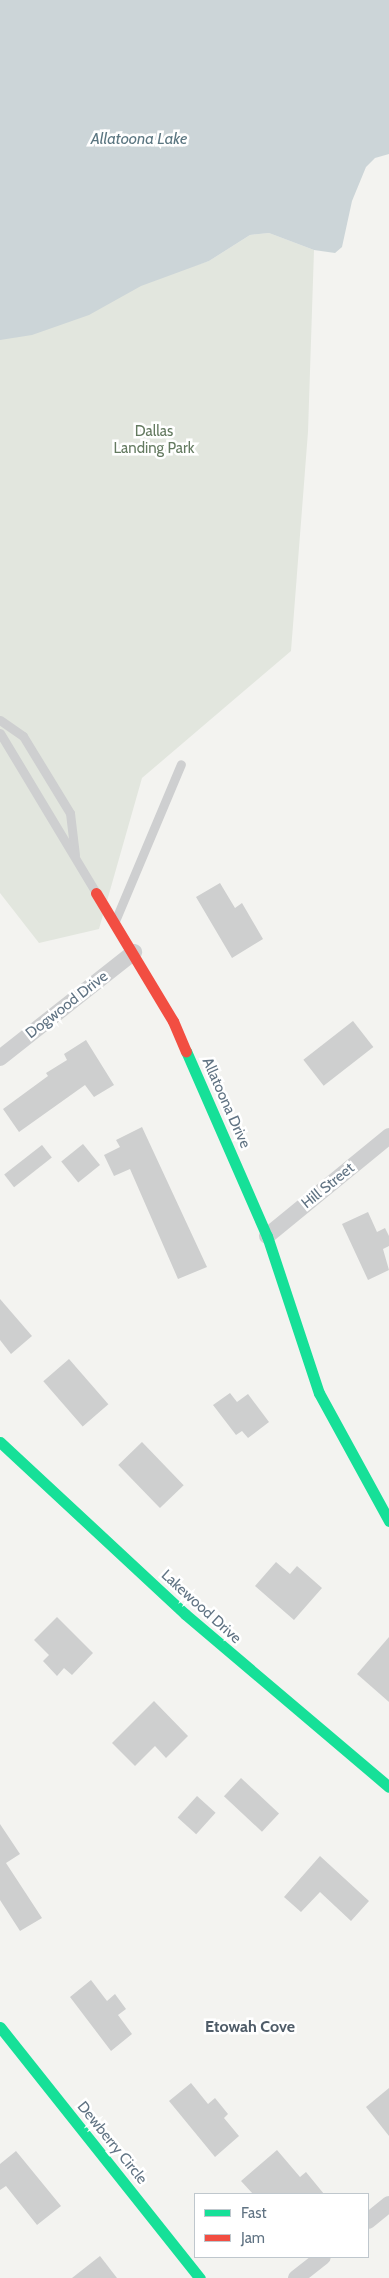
<!DOCTYPE html>
<html>
<head>
<meta charset="utf-8">
<style>
  body { margin:0 }
  #map { position:relative; width:389px; height:2278px; overflow:hidden; background:#f3f3f0; font-family:Cabin,sans-serif }
  div>[style] { position:absolute }
  [style*='--x'] { left:calc(var(--x)*1px); top:calc(var(--y)*1px); width:calc(var(--w)*1px); rotate:calc(var(--a)*1deg) }
  .green>* { inset:0; background:#e2e6de }
  .water>* { inset:0; background:#ccd5d8 }
  .building>* { inset:0; background:#cecfcf; transform-origin:0 0 }
  .lane>* { height:9px; margin:-4.5px; padding:0 4.5px; transform-origin:4.5px; border-radius:4.5px; background:#cecfd0 }
  .street>* { height:16px; margin:-8px; padding:0 8px; transform-origin:8px; border-radius:8px; background:#cecfd0 }
  .fast>* { height:11px; margin:-5.5px; padding:0 5.5px; transform-origin:5.5px; border-radius:5.5px; background:#16e098 }
  .jam>* { height:11px; margin:-5.5px; padding:0 5.5px; transform-origin:5.5px; border-radius:5.5px; background:#f24e42 }
  span { translate:-50% -50%; white-space:nowrap; text-align:center; line-height:1.15; -webkit-text-stroke:5px #fff; paint-order:stroke }
  .park-label { font-size:15px; color:#647a60 }
  .street-label { font-size:15px; color:#607383 }
  .water-label { font-size:16px; color:#5b7681; font-style:italic }
  .neighbourhood-label { font-size:16px; color:#4f5c68; font-weight:700 }
  .legend { position:absolute; left:194px; top:2193px; width:175px; height:65px; box-sizing:border-box; background:#fff; border:1px solid #bfc7cd; margin:0; padding:6px 9px; list-style:none; font-size:15px; color:#607383 }
  .legend li { display:flex; align-items:center; gap:10px; height:25px }
  .legend b { width:25px; border:1px solid #bfc7cd }
</style>
</head>
<body>
<div id="map">
  <div class="green">
    <div style="clip-path:polygon(269px 233px,314px 250px,308px 432px,291px 651px,142px 778px,99px 929px,39px 943px,0 893px,0 291px,175px 272px,209px 261px,250px 235px)"></div>
  </div>
  <div class="water">
    <div style="clip-path:polygon(0 0,389px 0,389px 154px,375px 158px,366px 167px,352px 201px,342px 247px,335px 253px,314px 250px,269px 233px,250px 235px,209px 261px,141px 286px,89px 315px,32px 335px,0 340px)"></div>
  </div>
  <div class="building">
    <div style="clip-path:polygon(220px 883px,235px 908px,242px 903px,263px 939px,232px 958px,196px 897px)"></div>
    <div style="left:353px;top:1021px;width:33px;height:63px;rotate:52deg"></div>
    <div style="clip-path:polygon(86px 1040px,114px 1085px,94px 1097px,85px 1085px,19px 1132px,3px 1109px,48px 1076px,46px 1073px,67px 1060px,64px 1054px)"></div>
    <div style="clip-path:polygon(142px 1127px,207px 1267px,178px 1279px,130px 1169px,114px 1176px,104px 1155px,120px 1147px,116px 1140px)"></div>
    <div style="left:83px;top:1144px;width:27px;height:28px;rotate:51deg"></div>
    <div style="left:42px;top:1145px;width:16px;height:48px;rotate:52deg"></div>
    <div style="clip-path:polygon(368px 1212px,377px 1232px,385px 1228px,389px 1236px,389px 1246px,383px 1249px,389px 1270px,368px 1280px,342px 1224px)"></div>
    <div style="clip-path:polygon(0 1299px,32px 1336px,11px 1354px,0 1340px)"></div>
    <div style="left:69px;top:1359px;width:60px;height:34px;rotate:49deg"></div>
    <div style="clip-path:polygon(230px 1393px,237px 1402px,248px 1394px,269px 1422px,248px 1438px,242px 1431px,236px 1435px,213px 1405px)"></div>
    <div style="left:142px;top:1442px;width:60px;height:33px;rotate:46deg"></div>
    <div style="clip-path:polygon(276px 1562px,290px 1574px,297px 1566px,322px 1588px,294px 1620px,255px 1586px)"></div>
    <div style="clip-path:polygon(57px 1617px,93px 1653px,72px 1675px,64px 1668px,57px 1676px,43px 1661px,49px 1655px,34px 1640px)"></div>
    <div style="clip-path:polygon(389px 1637px,389px 1702px,357px 1674px)"></div>
    <div style="clip-path:polygon(154px 1701px,188px 1736px,166px 1758px,155px 1746px,135px 1766px,112px 1743px)"></div>
    <div style="left:241px;top:1778px;width:52px;height:25px;rotate:43deg"></div>
    <div style="left:197px;top:1796px;width:25px;height:29px;rotate:42deg"></div>
    <div style="clip-path:polygon(0 1824px,20px 1854px,6px 1863px,42px 1918px,20px 1931px,0 1900px)"></div>
    <div style="clip-path:polygon(320px 1856px,369px 1901px,351px 1921px,320px 1892px,301px 1912px,284px 1897px)"></div>
    <div style="clip-path:polygon(91px 1980px,107px 2001px,115px 1994px,126px 2009px,118px 2015px,132px 2034px,111px 2051px,70px 1997px)"></div>
    <div style="clip-path:polygon(191px 2083px,208px 2104px,215px 2098px,228px 2114px,224px 2118px,239px 2136px,215px 2157px,169px 2101px)"></div>
    <div style="clip-path:polygon(389px 2088px,389px 2136px,366px 2107px)"></div>
    <div style="clip-path:polygon(277px 2150px,300px 2177px,306px 2172px,324px 2194px,253px 2194px,241px 2181px)"></div>
    <div style="clip-path:polygon(16px 2151px,61px 2206px,37px 2225px,6px 2186px,0 2190px,0 2164px)"></div>
    <div style="clip-path:polygon(100px 2256px,117px 2278px,72px 2278px)"></div>
  </div>
  <div class="lane">
    <div style="--x:0;--y:720;--w:28;--a:35"></div>
    <div style="--x:23;--y:736;--w:90;--a:58.6"></div>
    <div style="--x:70;--y:813;--w:42;--a:83.2"></div>
    <div style="--x:0;--y:733;--w:187;--a:59"></div>
    <div style="--x:115;--y:921;--w:170;--a:-67.2"></div>
  </div>
  <div class="street">
    <div style="--x:0;--y:1058;--w:171;--a:-38.3"></div>
    <div style="--x:267;--y:1236;--w:158;--a:-39.3"></div>
    <div style="--x:368;--y:2221;--w:27;--a:-39"></div>
    <div style="--x:296;--y:2278;--w:34;--a:-38"></div>
  </div>
  <div class="fast">
    <div style="--x:186;--y:1051;--w:202;--a:66.4"></div>
    <div style="--x:267;--y:1236;--w:165;--a:71.7"></div>
    <div style="--x:319;--y:1393;--w:146;--a:61.3"></div>
    <div style="--x:0;--y:1442;--w:253;--a:42.9"></div>
    <div style="--x:185;--y:1614;--w:267;--a:40.3"></div>
    <div style="--x:0;--y:2027;--w:321;--a:51.5"></div>
  </div>
  <div class="jam">
    <div style="--x:96;--y:893;--w:149;--a:59"></div>
    <div style="--x:173;--y:1021;--w:33;--a:67"></div>
  </div>
  <div class="park-label">
    <span style="left:154px;top:440px">Dallas<br>Landing Park</span>
  </div>
  <div class="street-label">
    <span style="left:67px;top:1005px;rotate:-38deg">Dogwood Drive</span>
    <span style="left:226px;top:1103px;rotate:66deg">Allatoona Drive</span>
    <span style="left:328px;top:1186px;rotate:-39deg">Hill Street</span>
    <span style="left:201px;top:1607px;rotate:42deg">Lakewood Drive</span>
    <span style="left:112px;top:2143px;rotate:51deg">Dewberry Circle</span>
  </div>
  <div class="water-label">
    <span style="left:139px;top:139px">Allatoona Lake</span>
  </div>
  <div class="neighbourhood-label">
    <span style="left:250px;top:2027px">Etowah Cove</span>
  </div>
  <ul class="legend">
  <li><b style="height:6px;background:#16e098"></b>Fast</li>
  <li><b style="height:6px;background:#f24e42"></b>Jam</li>
  </ul>
</div>
</body>
</html>
